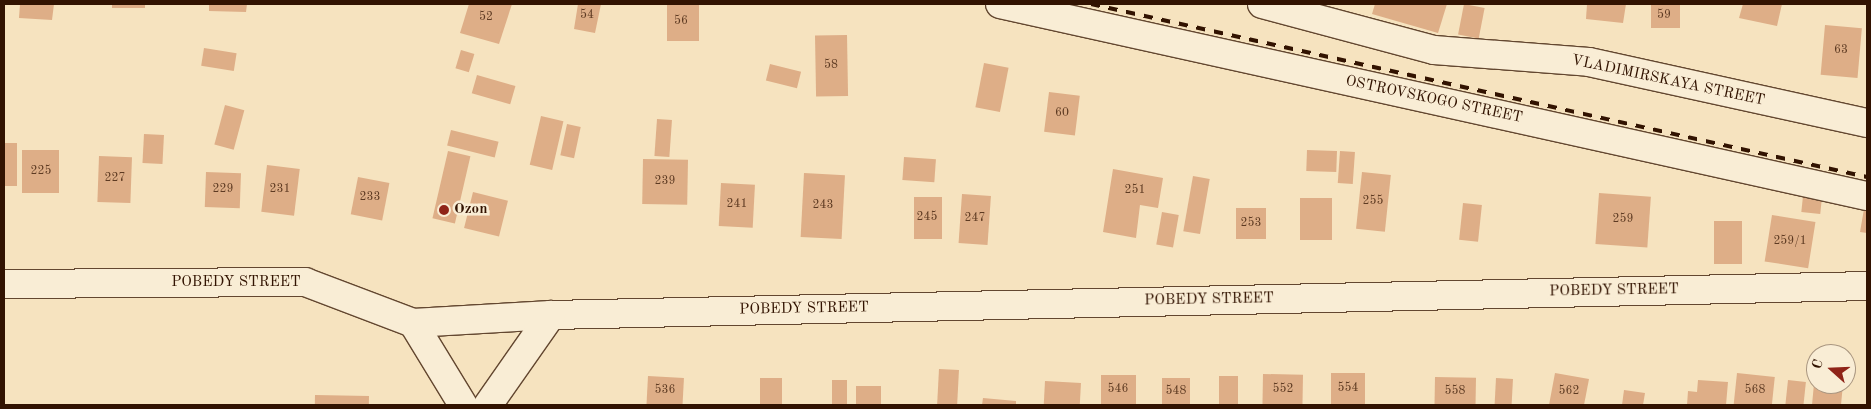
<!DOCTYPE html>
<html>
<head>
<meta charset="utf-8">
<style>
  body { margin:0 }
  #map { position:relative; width:1871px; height:409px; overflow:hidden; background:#f6e3bf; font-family:"Old Standard TT",serif }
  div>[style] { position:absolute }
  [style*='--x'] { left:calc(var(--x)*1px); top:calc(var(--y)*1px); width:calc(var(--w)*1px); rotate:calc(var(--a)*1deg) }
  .building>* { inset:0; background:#deae87; transform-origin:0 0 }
  .roads { filter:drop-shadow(1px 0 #634730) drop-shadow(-1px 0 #634730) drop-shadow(0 1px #634730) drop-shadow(0 -1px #634730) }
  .minor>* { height:28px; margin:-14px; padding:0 14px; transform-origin:14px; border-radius:14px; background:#f9edd5 }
  .rail>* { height:4px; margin-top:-2px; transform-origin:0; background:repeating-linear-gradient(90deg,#321301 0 9px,transparent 0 18px) }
  .dots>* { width:14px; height:14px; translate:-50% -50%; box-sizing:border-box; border:2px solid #f9edd5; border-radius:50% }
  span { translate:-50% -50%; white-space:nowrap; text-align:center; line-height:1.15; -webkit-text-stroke:5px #f9edd5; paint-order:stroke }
  .number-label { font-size:12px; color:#5d3a22 }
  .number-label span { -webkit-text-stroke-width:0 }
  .street-label { font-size:15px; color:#321301 }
  .poi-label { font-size:15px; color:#321301; font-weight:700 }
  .left { translate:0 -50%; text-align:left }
  .frame { position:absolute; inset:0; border:5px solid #321301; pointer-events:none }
  .north { position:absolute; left:1806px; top:344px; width:50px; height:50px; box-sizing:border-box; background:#f9edd5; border:1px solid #a99680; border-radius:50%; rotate:290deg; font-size:14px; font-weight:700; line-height:20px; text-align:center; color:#321301 }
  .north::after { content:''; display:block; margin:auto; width:18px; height:22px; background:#8f2418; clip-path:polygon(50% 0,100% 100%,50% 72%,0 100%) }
</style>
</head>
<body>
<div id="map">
  <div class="building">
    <div style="clip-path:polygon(20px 4px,54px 4px,52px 20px,19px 18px)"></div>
    <div style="left:112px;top:4px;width:33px;height:4px"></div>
    <div style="clip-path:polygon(209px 4px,247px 4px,246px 12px,209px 11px)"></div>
    <div style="clip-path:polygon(469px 4px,512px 4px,499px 44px,460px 33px)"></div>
    <div style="clip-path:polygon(578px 4px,601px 4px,595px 33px,574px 29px)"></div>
    <div style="left:667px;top:4px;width:32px;height:37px"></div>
    <div style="clip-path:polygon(1375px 4px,1447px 4px,1438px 33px,1372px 14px)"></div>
    <div style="left:1464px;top:4px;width:21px;height:31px;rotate:11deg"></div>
    <div style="clip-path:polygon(1587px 4px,1626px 4px,1623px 23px,1586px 19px)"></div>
    <div style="left:1651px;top:4px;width:29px;height:24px"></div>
    <div style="clip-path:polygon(1743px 4px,1782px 4px,1777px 26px,1739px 18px)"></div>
    <div style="left:1825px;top:25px;width:37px;height:50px;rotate:5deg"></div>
    <div style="left:847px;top:35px;width:61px;height:32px;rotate:89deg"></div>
    <div style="left:204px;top:48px;width:33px;height:18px;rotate:9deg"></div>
    <div style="left:461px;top:50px;width:14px;height:19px;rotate:17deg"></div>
    <div style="left:984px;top:63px;width:25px;height:45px;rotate:11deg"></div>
    <div style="left:770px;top:64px;width:32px;height:17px;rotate:14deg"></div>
    <div style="left:477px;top:75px;width:40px;height:19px;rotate:16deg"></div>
    <div style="left:1049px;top:92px;width:31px;height:40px;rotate:7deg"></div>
    <div style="left:225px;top:105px;width:20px;height:41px;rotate:15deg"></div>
    <div style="left:541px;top:116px;width:23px;height:50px;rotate:13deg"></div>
    <div style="left:657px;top:119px;width:15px;height:37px;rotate:4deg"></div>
    <div style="left:567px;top:124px;width:14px;height:32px;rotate:12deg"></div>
    <div style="left:451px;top:130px;width:49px;height:16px;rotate:14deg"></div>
    <div style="left:144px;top:134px;width:20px;height:29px;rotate:3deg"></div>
    <div style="left:4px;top:143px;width:13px;height:43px"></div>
    <div style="left:22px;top:150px;width:37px;height:43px"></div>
    <div style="left:1307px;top:150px;width:30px;height:21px;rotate:2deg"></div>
    <div style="left:448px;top:151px;width:23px;height:69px;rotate:13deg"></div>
    <div style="left:1340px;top:151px;width:15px;height:32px;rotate:4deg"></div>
    <div style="left:99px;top:156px;width:33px;height:46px;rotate:2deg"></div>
    <div style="left:904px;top:157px;width:32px;height:23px;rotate:4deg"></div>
    <div style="left:643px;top:159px;width:45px;height:45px;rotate:1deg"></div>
    <div style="left:267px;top:165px;width:33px;height:47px;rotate:7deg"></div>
    <div style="clip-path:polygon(1113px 169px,1163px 178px,1158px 208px,1140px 205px,1136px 238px,1103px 232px)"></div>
    <div style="left:206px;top:172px;width:35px;height:35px;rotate:2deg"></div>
    <div style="left:1362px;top:172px;width:29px;height:57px;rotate:6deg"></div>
    <div style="left:804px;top:173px;width:41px;height:64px;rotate:3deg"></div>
    <div style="left:1193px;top:176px;width:17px;height:56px;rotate:10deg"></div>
    <div style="left:358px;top:177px;width:32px;height:38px;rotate:11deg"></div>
    <div style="left:721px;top:183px;width:34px;height:43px;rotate:3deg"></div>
    <div style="left:473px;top:192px;width:36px;height:37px;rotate:14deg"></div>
    <div style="left:1599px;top:193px;width:52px;height:51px;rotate:4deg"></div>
    <div style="left:962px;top:194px;width:29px;height:49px;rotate:4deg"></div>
    <div style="left:1803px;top:196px;width:19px;height:16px;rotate:6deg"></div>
    <div style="left:914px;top:197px;width:28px;height:42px"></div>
    <div style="left:1300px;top:198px;width:32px;height:42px"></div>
    <div style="left:1463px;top:203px;width:19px;height:37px;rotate:6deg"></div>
    <div style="left:1266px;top:208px;width:31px;height:30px;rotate:90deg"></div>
    <div style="clip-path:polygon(1864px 209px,1867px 210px,1867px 233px,1860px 232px)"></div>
    <div style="left:1162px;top:212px;width:17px;height:33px;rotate:10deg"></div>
    <div style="left:1772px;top:215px;width:44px;height:47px;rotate:9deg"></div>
    <div style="left:1714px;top:221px;width:28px;height:43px"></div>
    <div style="left:939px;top:369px;width:20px;height:36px;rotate:3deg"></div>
    <div style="left:1331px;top:373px;width:34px;height:32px"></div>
    <div style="clip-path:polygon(1555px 373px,1589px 379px,1584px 405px,1549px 405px)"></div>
    <div style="left:1737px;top:373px;width:38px;height:32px;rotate:6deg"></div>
    <div style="clip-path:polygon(1815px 373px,1816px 384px,1843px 384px,1841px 405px,1812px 405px)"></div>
    <div style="left:1263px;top:374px;width:40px;height:31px;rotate:1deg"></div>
    <div style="left:1101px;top:375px;width:35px;height:30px"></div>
    <div style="left:648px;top:376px;width:36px;height:29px;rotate:3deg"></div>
    <div style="left:1219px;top:376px;width:19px;height:29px"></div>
    <div style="left:1435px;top:377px;width:41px;height:28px;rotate:1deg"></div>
    <div style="left:760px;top:378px;width:22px;height:27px"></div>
    <div style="left:1162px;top:378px;width:28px;height:27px"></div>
    <div style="left:1496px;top:378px;width:17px;height:27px;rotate:3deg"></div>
    <div style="left:832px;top:380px;width:15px;height:25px"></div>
    <div style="clip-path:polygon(1698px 380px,1728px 382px,1726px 405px,1687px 405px,1688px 391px,1697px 392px)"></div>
    <div style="left:1788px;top:380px;width:18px;height:25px;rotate:6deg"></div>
    <div style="left:1045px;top:381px;width:36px;height:24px;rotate:3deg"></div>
    <div style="left:856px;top:386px;width:25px;height:19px"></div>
    <div style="clip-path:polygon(1624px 390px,1645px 393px,1643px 405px,1622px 405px)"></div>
    <div style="left:315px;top:395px;width:54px;height:10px;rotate:1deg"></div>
    <div style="clip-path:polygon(983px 398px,1016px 401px,1016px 405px,982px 405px)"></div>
  </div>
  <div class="roads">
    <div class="minor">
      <div style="--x:1000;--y:4;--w:888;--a:12.49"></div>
      <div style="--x:1262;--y:4;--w:178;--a:15"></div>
      <div style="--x:1434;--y:50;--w:155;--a:4.4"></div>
      <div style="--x:1589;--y:62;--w:285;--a:12.4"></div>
      <div style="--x:4;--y:284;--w:301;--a:-0.4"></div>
      <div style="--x:305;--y:282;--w:116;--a:20.8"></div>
      <div style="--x:413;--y:323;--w:138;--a:-3.3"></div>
      <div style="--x:551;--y:315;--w:1316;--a:-1.26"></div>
      <div style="--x:413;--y:323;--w:96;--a:58.6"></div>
      <div style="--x:488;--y:405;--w:110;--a:-55"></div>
    </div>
  </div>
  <div class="rail">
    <div style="--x:1091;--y:4;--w:795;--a:12.57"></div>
  </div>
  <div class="dots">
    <div style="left:444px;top:210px;background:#8f2418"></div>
  </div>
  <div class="number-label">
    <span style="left:587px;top:16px">54</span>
    <span style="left:1664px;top:16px">59</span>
    <span style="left:486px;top:18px">52</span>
    <span style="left:681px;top:22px">56</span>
    <span style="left:1841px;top:51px">63</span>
    <span style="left:831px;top:66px">58</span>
    <span style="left:1062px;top:114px">60</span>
    <span style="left:41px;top:172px">225</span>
    <span style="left:115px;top:179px">227</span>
    <span style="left:665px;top:182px">239</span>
    <span style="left:223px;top:190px">229</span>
    <span style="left:280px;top:190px">231</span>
    <span style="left:1135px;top:191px">251</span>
    <span style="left:370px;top:198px">233</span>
    <span style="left:1373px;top:202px">255</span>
    <span style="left:737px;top:205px">241</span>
    <span style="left:823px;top:206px">243</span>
    <span style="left:927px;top:218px">245</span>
    <span style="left:975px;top:219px">247</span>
    <span style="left:1623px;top:220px">259</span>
    <span style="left:1251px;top:224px">253</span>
    <span style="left:1790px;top:242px">259/1</span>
    <span style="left:1348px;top:389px">554</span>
    <span style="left:1118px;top:390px">546</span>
    <span style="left:1283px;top:390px">552</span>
    <span style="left:665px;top:391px">536</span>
    <span style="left:1755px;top:391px">568</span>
    <span style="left:1176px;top:392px">548</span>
    <span style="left:1455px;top:392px">558</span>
    <span style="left:1569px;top:392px">562</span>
  </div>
  <div class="street-label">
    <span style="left:1668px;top:81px;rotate:12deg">VLADIMIRSKAYA STREET</span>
    <span style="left:1434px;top:100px;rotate:12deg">OSTROVSKOGO STREET</span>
    <span style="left:236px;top:283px">POBEDY STREET</span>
    <span style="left:1614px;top:291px;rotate:-1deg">POBEDY STREET</span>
    <span style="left:1209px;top:300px;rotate:-1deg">POBEDY STREET</span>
    <span style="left:804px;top:309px;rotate:-1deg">POBEDY STREET</span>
  </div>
  <div class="poi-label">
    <span class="left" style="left:454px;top:210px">Ozon</span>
  </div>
  <div class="frame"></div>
  <div class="north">С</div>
</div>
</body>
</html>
